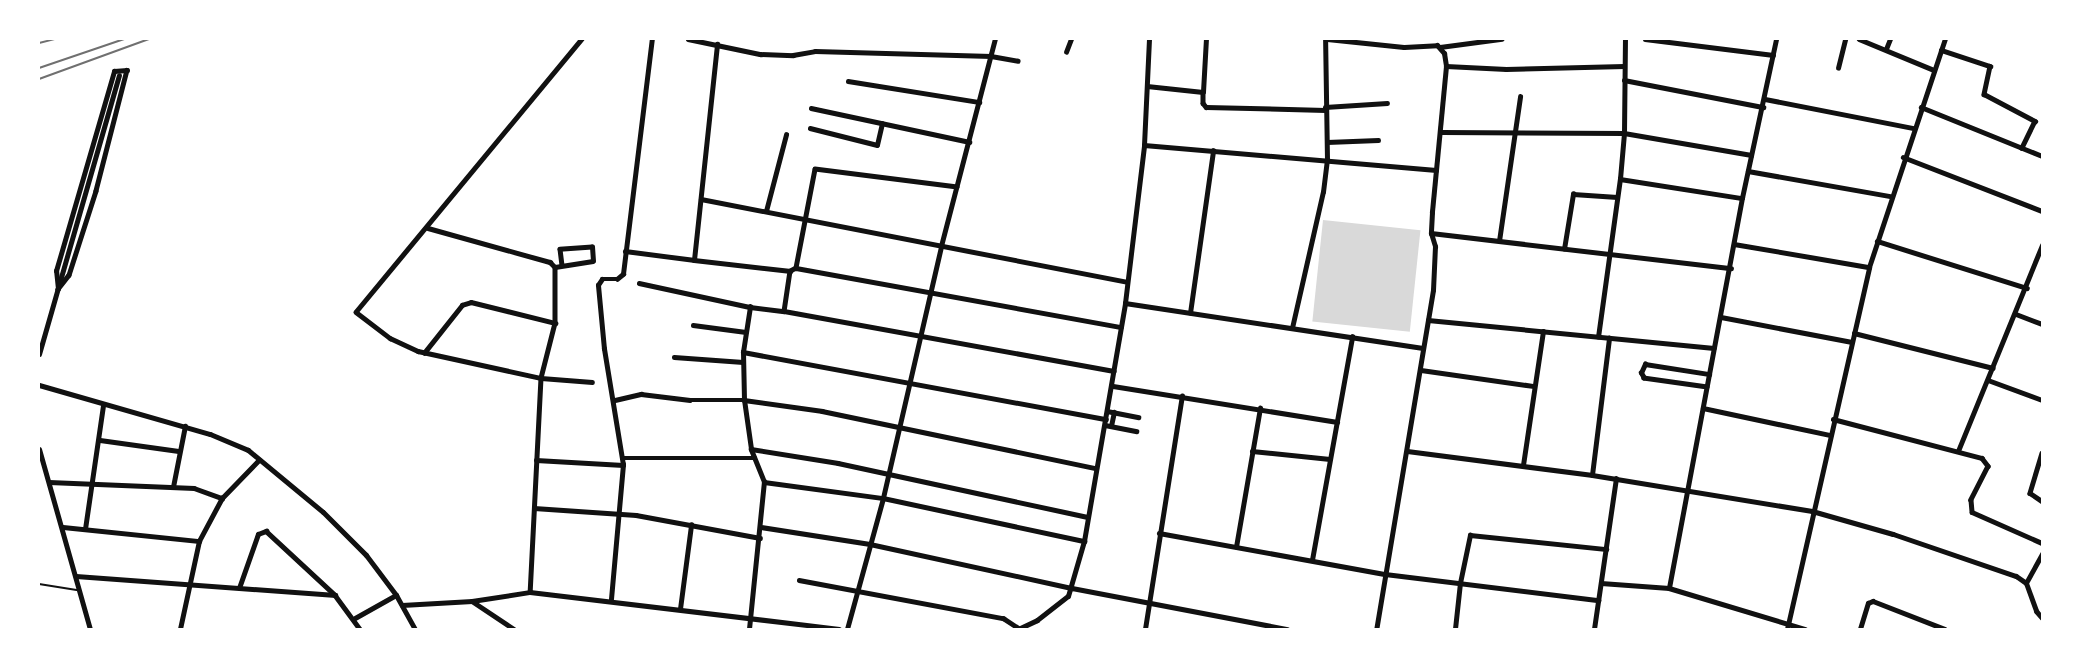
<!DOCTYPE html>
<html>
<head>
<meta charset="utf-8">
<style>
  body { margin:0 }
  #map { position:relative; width:2081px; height:668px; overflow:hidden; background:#fff; font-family:Commissioner,sans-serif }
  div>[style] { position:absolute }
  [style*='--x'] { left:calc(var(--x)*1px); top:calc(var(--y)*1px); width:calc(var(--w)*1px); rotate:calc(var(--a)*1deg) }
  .water>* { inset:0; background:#d9d9d9; transform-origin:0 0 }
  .service>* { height:2px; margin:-1px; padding:0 1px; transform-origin:1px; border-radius:1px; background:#111 }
  .minor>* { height:4.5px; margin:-2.25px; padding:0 2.25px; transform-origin:2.25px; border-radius:2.25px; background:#111 }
  .tertiary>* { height:5px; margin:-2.5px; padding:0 2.5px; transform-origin:2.5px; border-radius:2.5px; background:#111 }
  .rail>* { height:2px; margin:-1px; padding:0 1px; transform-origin:1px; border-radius:1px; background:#707070 }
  span { translate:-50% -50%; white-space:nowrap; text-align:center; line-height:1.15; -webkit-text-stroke:4px #fff; paint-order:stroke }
  .frame { position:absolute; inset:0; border:40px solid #fff; pointer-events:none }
</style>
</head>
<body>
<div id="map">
  <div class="water">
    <div style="left:1323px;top:220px;width:98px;height:102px;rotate:6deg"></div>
  </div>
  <div class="service">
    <div style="--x:39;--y:584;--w:38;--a:9"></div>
  </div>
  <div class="minor">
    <div style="--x:582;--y:39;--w:354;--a:129.6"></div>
    <div style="--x:356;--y:312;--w:43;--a:37.4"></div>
    <div style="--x:390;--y:338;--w:31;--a:25"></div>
    <div style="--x:418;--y:351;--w:126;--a:12.4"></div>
    <div style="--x:541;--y:378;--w:51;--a:4.5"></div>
    <div style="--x:688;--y:39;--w:74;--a:11.8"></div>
    <div style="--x:760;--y:54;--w:33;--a:2"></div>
    <div style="--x:793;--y:55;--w:22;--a:-10"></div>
    <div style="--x:815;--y:51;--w:176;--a:1.6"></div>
    <div style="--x:991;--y:56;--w:27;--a:10"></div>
    <div style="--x:1645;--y:39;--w:129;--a:7.1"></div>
    <div style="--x:1859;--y:39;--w:81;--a:22.5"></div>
    <div style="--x:1440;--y:47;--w:62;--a:-7.5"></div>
    <div style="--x:1886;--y:49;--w:11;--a:-68"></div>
    <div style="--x:1941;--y:50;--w:52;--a:18.1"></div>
    <div style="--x:1990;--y:66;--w:29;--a:102"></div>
    <div style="--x:1984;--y:94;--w:58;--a:27.9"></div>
    <div style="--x:2035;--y:121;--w:30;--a:116"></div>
    <div style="--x:1066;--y:52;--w:14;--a:-69"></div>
    <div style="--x:1446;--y:66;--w:60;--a:2.9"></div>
    <div style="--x:1506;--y:69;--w:118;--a:-1.5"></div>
    <div style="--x:1838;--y:68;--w:30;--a:-76"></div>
    <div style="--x:127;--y:70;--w:125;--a:104.4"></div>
    <div style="--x:96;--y:191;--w:88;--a:107.8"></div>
    <div style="--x:69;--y:275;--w:18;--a:128"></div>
    <div style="--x:58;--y:289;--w:18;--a:-96"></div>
    <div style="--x:56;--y:271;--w:208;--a:-73.8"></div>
    <div style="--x:114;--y:71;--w:13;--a:-4"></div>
    <div style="--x:1624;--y:80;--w:142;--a:11"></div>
    <div style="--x:848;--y:81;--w:133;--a:9.1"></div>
    <div style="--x:1147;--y:86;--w:56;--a:6.1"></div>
    <div style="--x:1203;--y:92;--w:11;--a:90"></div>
    <div style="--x:1203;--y:103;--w:5;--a:53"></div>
    <div style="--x:1206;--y:107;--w:119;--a:1.4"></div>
    <div style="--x:1203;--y:92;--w:53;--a:-86.8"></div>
    <div style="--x:1765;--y:99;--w:151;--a:11.1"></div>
    <div style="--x:1325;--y:107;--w:62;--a:-3.7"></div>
    <div style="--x:1921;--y:107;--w:131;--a:22"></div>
    <div style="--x:811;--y:108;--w:162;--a:12.1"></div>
    <div style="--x:810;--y:128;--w:69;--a:14.2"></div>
    <div style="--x:877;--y:145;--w:22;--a:-77"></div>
    <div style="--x:1442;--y:132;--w:182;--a:0.3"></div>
    <div style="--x:1624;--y:133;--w:129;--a:9.8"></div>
    <div style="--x:1327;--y:142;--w:51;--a:-2.2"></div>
    <div style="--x:1144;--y:145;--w:293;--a:4.9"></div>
    <div style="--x:1903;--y:157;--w:149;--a:21.2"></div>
    <div style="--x:1748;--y:171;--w:144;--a:10"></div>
    <div style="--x:1620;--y:179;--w:123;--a:8.9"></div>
    <div style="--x:957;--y:187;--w:143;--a:-172.8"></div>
    <div style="--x:815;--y:169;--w:101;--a:100.9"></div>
    <div style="--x:796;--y:268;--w:7;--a:153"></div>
    <div style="--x:790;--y:271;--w:40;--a:98.5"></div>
    <div style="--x:784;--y:311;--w:335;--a:10.3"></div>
    <div style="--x:701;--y:199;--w:434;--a:11"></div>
    <div style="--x:766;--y:211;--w:79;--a:-75.3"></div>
    <div style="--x:428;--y:228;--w:127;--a:15.6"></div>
    <div style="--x:550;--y:262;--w:7;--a:45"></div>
    <div style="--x:555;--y:267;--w:56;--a:90"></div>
    <div style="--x:555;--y:323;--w:57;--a:104.3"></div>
    <div style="--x:541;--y:378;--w:214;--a:92.9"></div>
    <div style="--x:1431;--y:233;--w:302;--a:6.7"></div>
    <div style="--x:1499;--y:241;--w:146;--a:-81.7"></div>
    <div style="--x:1877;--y:241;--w:157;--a:17.4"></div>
    <div style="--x:1734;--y:244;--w:137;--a:9.7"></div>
    <div style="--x:1564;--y:249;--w:56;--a:-80.7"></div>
    <div style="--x:1573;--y:194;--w:44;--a:3.9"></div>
    <div style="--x:625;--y:251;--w:70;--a:7.4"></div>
    <div style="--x:694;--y:260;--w:217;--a:-83.9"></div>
    <div style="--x:694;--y:260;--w:97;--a:6.5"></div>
    <div style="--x:555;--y:267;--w:38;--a:-9"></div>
    <div style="--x:593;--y:261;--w:14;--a:-94"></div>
    <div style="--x:592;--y:247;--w:32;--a:176"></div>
    <div style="--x:560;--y:249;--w:16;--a:83"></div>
    <div style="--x:796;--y:268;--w:330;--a:10.3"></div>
    <div style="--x:639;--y:283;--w:114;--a:12.2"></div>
    <div style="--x:1125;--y:303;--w:301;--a:8.6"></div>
    <div style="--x:1190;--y:313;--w:164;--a:-81.9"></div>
    <div style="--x:2016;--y:314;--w:28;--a:21"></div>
    <div style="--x:1721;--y:317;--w:133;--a:10.8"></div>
    <div style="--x:1428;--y:320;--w:287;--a:5.6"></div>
    <div style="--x:693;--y:325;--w:53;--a:7.5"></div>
    <div style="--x:1292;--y:328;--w:139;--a:-77.2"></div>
    <div style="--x:1323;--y:192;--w:32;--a:-83"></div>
    <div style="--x:1327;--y:160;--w:121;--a:-90.9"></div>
    <div style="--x:1854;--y:333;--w:143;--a:14.1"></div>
    <div style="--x:1598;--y:337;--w:160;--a:-82.1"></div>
    <div style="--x:1620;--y:179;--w:46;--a:-85"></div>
    <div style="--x:1624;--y:133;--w:94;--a:-89.4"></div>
    <div style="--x:743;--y:352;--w:369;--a:10.5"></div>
    <div style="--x:424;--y:353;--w:61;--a:-51.6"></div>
    <div style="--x:462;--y:305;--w:9;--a:-18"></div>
    <div style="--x:471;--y:302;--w:87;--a:14"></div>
    <div style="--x:674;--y:357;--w:69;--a:4.1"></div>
    <div style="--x:1421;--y:370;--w:114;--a:8.1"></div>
    <div style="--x:1988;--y:380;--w:58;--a:20.3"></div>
    <div style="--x:1113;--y:386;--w:227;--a:9.1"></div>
    <div style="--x:1707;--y:387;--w:64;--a:-171.9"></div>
    <div style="--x:1644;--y:378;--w:6;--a:-121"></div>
    <div style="--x:1641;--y:373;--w:10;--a:-66"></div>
    <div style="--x:1645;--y:364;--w:65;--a:8.9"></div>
    <div style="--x:615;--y:400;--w:27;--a:-13"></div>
    <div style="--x:641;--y:394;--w:49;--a:7"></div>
    <div style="--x:690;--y:400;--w:54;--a:0"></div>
    <div style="--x:744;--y:400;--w:79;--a:8"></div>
    <div style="--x:822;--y:411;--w:280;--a:11.8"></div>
    <div style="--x:1703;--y:408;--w:130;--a:12"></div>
    <div style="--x:1107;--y:411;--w:32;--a:11"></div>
    <div style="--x:1833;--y:419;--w:154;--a:14.7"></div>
    <div style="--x:1982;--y:458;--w:10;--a:53"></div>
    <div style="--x:1988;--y:466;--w:38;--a:117"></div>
    <div style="--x:1971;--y:500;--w:12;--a:85"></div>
    <div style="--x:1972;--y:512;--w:77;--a:23.9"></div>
    <div style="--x:1105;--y:425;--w:32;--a:11"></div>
    <div style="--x:1111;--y:426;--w:14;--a:-78"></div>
    <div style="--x:100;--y:440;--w:79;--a:8"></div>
    <div style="--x:751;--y:449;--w:88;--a:9.1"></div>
    <div style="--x:838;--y:463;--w:255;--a:12.2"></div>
    <div style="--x:1252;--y:451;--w:78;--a:5.9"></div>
    <div style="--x:1958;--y:451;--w:222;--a:-67.8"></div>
    <div style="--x:2042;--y:453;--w:42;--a:106.7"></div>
    <div style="--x:2030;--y:493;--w:14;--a:34"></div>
    <div style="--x:622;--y:458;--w:133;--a:0"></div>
    <div style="--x:536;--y:460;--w:87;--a:3.3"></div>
    <div style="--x:1523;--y:465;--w:135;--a:-81.5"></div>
    <div style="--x:1592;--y:475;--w:138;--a:-82.9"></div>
    <div style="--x:49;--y:482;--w:145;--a:2.4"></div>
    <div style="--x:194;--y:488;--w:30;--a:20"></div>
    <div style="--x:764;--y:482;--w:120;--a:7.7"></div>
    <div style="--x:883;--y:498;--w:206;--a:12.1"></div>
    <div style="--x:173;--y:487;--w:62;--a:-78.9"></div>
    <div style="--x:534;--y:508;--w:102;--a:3.9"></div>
    <div style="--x:636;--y:515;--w:126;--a:10.5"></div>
    <div style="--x:63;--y:527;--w:137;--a:5.9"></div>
    <div style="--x:761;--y:527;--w:110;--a:8.9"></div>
    <div style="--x:870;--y:544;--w:207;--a:12.3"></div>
    <div style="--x:1072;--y:588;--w:219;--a:10.8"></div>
    <div style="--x:85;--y:529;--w:125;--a:-81.7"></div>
    <div style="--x:1159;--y:533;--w:230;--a:10.3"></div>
    <div style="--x:1385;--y:574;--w:215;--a:7"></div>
    <div style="--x:1236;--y:547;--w:141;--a:-80.2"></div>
    <div style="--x:1312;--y:560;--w:227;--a:-79.8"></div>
    <div style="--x:76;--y:576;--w:260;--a:4.2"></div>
    <div style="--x:799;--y:580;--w:208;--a:10.6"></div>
    <div style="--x:1003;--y:618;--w:20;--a:33"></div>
    <div style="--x:1601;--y:583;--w:68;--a:4.2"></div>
    <div style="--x:1669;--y:588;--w:142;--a:16.8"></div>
    <div style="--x:2026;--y:583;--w:33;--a:-61"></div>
    <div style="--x:239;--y:588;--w:57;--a:-70.6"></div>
    <div style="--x:258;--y:534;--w:9;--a:-21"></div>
    <div style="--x:266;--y:531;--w:94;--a:42.8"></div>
    <div style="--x:335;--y:595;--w:42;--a:53.7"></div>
    <div style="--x:1669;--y:588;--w:397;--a:-79.4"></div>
    <div style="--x:1742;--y:198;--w:163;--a:-77.9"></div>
    <div style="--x:611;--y:599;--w:135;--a:-84.9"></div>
    <div style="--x:623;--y:465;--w:118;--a:-99.3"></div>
    <div style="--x:604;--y:349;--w:64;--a:-95.4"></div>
    <div style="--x:598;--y:285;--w:7;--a:-56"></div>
    <div style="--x:602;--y:279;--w:15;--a:0"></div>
    <div style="--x:617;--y:279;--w:8;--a:-40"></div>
    <div style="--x:623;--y:274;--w:237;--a:-83"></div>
    <div style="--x:472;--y:601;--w:50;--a:33.7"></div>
    <div style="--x:402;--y:605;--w:70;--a:-3.3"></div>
    <div style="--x:472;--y:601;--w:59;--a:-8.8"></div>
    <div style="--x:530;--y:592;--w:311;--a:6.8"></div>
    <div style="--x:680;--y:609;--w:85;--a:-82.5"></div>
    <div style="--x:355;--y:618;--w:47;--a:-29.3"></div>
    <div style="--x:180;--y:629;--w:90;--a:-77.8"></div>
    <div style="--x:199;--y:541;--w:49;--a:-61.9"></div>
    <div style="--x:222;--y:498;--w:53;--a:-45.8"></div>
    <div style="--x:749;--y:629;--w:148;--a:-84.2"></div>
    <div style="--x:764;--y:482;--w:35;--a:-112"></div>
    <div style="--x:751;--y:449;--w:49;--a:-98.1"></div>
    <div style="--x:744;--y:400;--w:48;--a:-91.2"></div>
    <div style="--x:743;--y:352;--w:46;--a:-81.2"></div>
    <div style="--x:750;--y:307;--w:34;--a:7"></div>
    <div style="--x:847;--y:629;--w:136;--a:-74.6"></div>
    <div style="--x:883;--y:498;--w:259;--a:-77"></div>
    <div style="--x:941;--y:246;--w:214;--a:-75.4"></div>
    <div style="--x:1145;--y:629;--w:236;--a:-81"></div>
    <div style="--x:1455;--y:629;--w:46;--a:-83.8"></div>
    <div style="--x:1460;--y:583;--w:49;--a:-78.2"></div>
    <div style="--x:1470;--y:535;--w:137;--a:5.9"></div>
    <div style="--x:1594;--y:629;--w:152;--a:-81.7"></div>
    <div style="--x:1860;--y:629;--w:27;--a:-73"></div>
    <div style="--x:1868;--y:603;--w:5;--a:-22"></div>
    <div style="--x:1873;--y:601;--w:77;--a:21.3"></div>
  </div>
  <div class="tertiary">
    <div style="--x:1327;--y:39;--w:77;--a:5.9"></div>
    <div style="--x:1404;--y:47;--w:33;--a:-3"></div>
    <div style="--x:1437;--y:45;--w:11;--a:49"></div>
    <div style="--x:1444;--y:53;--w:13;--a:81"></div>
    <div style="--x:1446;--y:66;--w:147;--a:95.5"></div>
    <div style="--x:1432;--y:212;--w:21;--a:93"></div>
    <div style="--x:1431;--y:233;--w:14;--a:73"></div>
    <div style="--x:1435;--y:246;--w:44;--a:92.6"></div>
    <div style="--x:1433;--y:290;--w:344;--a:99.5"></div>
    <div style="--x:39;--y:354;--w:290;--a:-74"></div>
    <div style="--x:39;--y:385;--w:178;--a:16"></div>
    <div style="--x:210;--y:434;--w:41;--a:22.8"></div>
    <div style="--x:248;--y:450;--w:97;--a:39.6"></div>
    <div style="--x:323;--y:512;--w:61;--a:45"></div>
    <div style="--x:366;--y:555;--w:50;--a:53.1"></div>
    <div style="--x:396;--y:595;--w:39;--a:61"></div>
    <div style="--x:39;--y:449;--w:187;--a:74.2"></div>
    <div style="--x:1407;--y:451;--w:187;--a:7.4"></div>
    <div style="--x:1592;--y:475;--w:223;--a:9.3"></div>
    <div style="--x:1812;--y:511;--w:84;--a:15.9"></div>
    <div style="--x:1893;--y:534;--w:130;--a:18.9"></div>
    <div style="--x:2016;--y:576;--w:12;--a:35"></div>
    <div style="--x:2026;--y:583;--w:30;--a:70"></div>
    <div style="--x:2036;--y:611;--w:9;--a:49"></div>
    <div style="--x:1018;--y:629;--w:21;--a:-25"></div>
    <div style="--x:1037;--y:620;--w:39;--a:-38"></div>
    <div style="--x:1068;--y:596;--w:57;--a:-73.8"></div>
    <div style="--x:1084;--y:541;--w:242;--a:-80.2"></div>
    <div style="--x:1125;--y:303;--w:159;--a:-83.1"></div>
    <div style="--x:1144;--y:145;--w:106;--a:-87.3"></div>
    <div style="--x:1787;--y:629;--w:371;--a:-77.2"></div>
    <div style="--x:1869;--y:267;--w:240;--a:-71.6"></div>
  </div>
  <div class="rail">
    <div style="--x:39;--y:43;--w:16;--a:-14"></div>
    <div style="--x:39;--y:68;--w:90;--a:-18.8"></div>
    <div style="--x:39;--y:79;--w:117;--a:-20"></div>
  </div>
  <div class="frame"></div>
</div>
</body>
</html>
